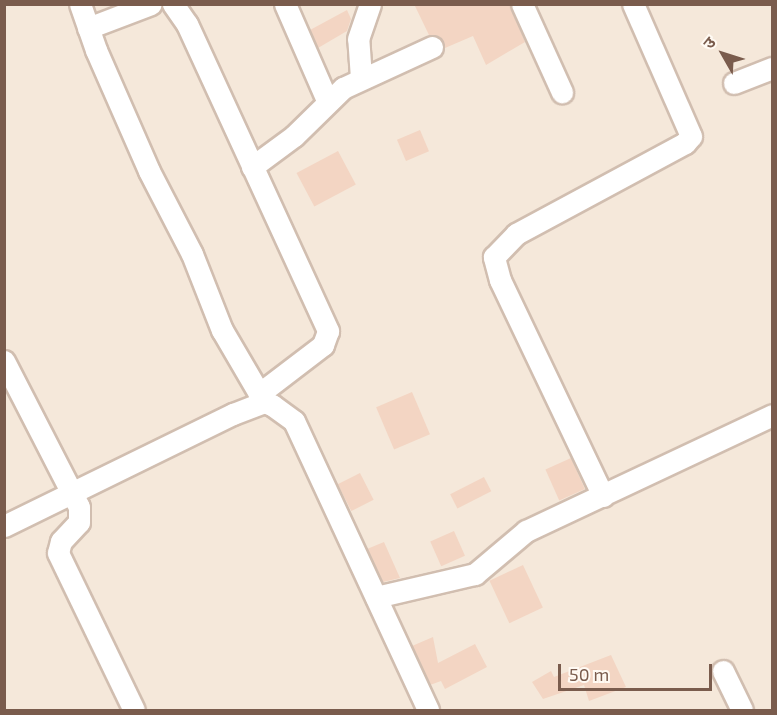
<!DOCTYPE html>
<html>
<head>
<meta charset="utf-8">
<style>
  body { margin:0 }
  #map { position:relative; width:777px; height:715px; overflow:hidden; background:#fdf6ec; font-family:"Exo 2","Noto Sans Devanagari",sans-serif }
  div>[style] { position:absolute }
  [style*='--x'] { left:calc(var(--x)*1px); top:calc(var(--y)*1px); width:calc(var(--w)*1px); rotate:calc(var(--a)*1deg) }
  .residential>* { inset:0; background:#f5e8da; transform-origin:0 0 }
  .building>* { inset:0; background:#f3d5c3; transform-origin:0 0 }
  .roads { filter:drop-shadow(2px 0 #d1beb0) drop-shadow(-2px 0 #d1beb0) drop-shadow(0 2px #d1beb0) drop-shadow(0 -2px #d1beb0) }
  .minor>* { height:21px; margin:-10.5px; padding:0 10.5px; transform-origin:10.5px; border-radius:10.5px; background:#fff }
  span { translate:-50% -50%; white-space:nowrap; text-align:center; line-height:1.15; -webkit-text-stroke:4.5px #fffaf3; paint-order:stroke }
  .frame { position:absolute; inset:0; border:6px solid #7a5c4d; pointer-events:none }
  .north { position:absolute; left:693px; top:24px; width:60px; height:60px; -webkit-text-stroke:4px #fffaf3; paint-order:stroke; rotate:309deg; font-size:16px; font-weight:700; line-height:24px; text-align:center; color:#7a5c4d }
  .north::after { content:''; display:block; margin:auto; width:21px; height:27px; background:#7a5c4d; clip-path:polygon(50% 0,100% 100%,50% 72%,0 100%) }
  .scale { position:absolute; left:558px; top:664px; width:154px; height:27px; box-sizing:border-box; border:3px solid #7a5c4d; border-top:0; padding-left:8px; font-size:18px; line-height:21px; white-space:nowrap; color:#7a5c4d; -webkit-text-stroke:4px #fffaf3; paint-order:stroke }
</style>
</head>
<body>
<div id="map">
  <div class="residential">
    <div style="left:5px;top:5px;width:767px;height:705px"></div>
  </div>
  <div class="building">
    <div style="clip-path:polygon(414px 4px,510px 4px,525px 42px,486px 65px,473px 36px,445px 48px,440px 37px,429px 35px)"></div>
    <div style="clip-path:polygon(347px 10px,351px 19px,347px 31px,318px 48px,310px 30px)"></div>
    <div style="left:420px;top:130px;width:23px;height:25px;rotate:67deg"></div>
    <div style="left:338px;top:151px;width:38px;height:47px;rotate:62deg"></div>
    <div style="left:412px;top:392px;width:46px;height:39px;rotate:67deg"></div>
    <div style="left:571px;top:458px;width:34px;height:28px;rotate:66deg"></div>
    <div style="left:360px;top:473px;width:30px;height:25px;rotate:63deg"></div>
    <div style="left:484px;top:477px;width:16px;height:38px;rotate:63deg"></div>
    <div style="left:454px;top:531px;width:27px;height:26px;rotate:66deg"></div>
    <div style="clip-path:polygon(384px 542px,400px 578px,383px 582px,367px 549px)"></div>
    <div style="left:523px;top:565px;width:47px;height:37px;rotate:65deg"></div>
    <div style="clip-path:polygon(433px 637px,438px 663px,475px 644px,487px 667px,445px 689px,441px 681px,430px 685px,412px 646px)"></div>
    <div style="clip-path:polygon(611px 655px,626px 687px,589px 701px,584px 685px,543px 699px,532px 682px,551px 671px,554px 677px)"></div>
  </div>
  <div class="roads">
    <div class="minor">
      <div style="--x:80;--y:4;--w:49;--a:70.8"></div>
      <div style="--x:96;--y:50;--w:132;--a:66.3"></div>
      <div style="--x:149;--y:171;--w:93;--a:62.6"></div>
      <div style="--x:192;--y:254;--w:82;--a:68.5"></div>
      <div style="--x:222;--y:330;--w:83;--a:59.7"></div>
      <div style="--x:173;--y:4;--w:24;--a:55"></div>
      <div style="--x:187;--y:24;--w:338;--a:65.3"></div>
      <div style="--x:328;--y:331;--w:15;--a:110"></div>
      <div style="--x:323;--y:345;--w:81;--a:142.6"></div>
      <div style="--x:285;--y:4;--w:105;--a:66.4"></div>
      <div style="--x:522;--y:4;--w:97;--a:65.6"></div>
      <div style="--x:88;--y:28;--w:67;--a:-20.9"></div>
      <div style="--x:361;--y:78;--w:39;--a:-94"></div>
      <div style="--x:358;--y:39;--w:37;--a:-71"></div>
      <div style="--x:734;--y:83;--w:41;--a:-21.5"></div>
      <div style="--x:252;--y:167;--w:52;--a:-36.4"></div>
      <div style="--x:294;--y:136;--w:69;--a:-44.4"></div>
      <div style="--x:343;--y:88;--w:98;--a:-24.7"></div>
      <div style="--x:4;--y:361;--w:164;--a:62.8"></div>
      <div style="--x:79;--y:507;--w:15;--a:90"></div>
      <div style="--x:79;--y:522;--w:26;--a:133"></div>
      <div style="--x:61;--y:541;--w:12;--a:104"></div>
      <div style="--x:58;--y:553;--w:174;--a:64.2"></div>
      <div style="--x:603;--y:496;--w:239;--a:-115.5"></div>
      <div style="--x:500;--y:280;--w:24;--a:-105"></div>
      <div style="--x:494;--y:257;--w:32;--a:-46"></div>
      <div style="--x:516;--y:234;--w:192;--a:-28.3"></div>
      <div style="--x:685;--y:143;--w:9;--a:-49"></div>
      <div style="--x:691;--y:136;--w:144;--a:-113.7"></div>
      <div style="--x:4;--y:526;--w:255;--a:-26.1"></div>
      <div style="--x:233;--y:414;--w:33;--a:-21"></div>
      <div style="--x:264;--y:402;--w:9;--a:21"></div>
      <div style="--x:272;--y:405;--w:27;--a:36"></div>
      <div style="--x:294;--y:421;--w:319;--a:65.1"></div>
      <div style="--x:376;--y:597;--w:102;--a:-13.1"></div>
      <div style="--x:475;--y:574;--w:67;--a:-40.1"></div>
      <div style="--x:526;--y:531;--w:272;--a:-25.2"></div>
      <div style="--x:723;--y:671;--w:43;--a:64"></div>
    </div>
  </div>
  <div class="frame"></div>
  <div class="north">उ</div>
  <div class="scale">50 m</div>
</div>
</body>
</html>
